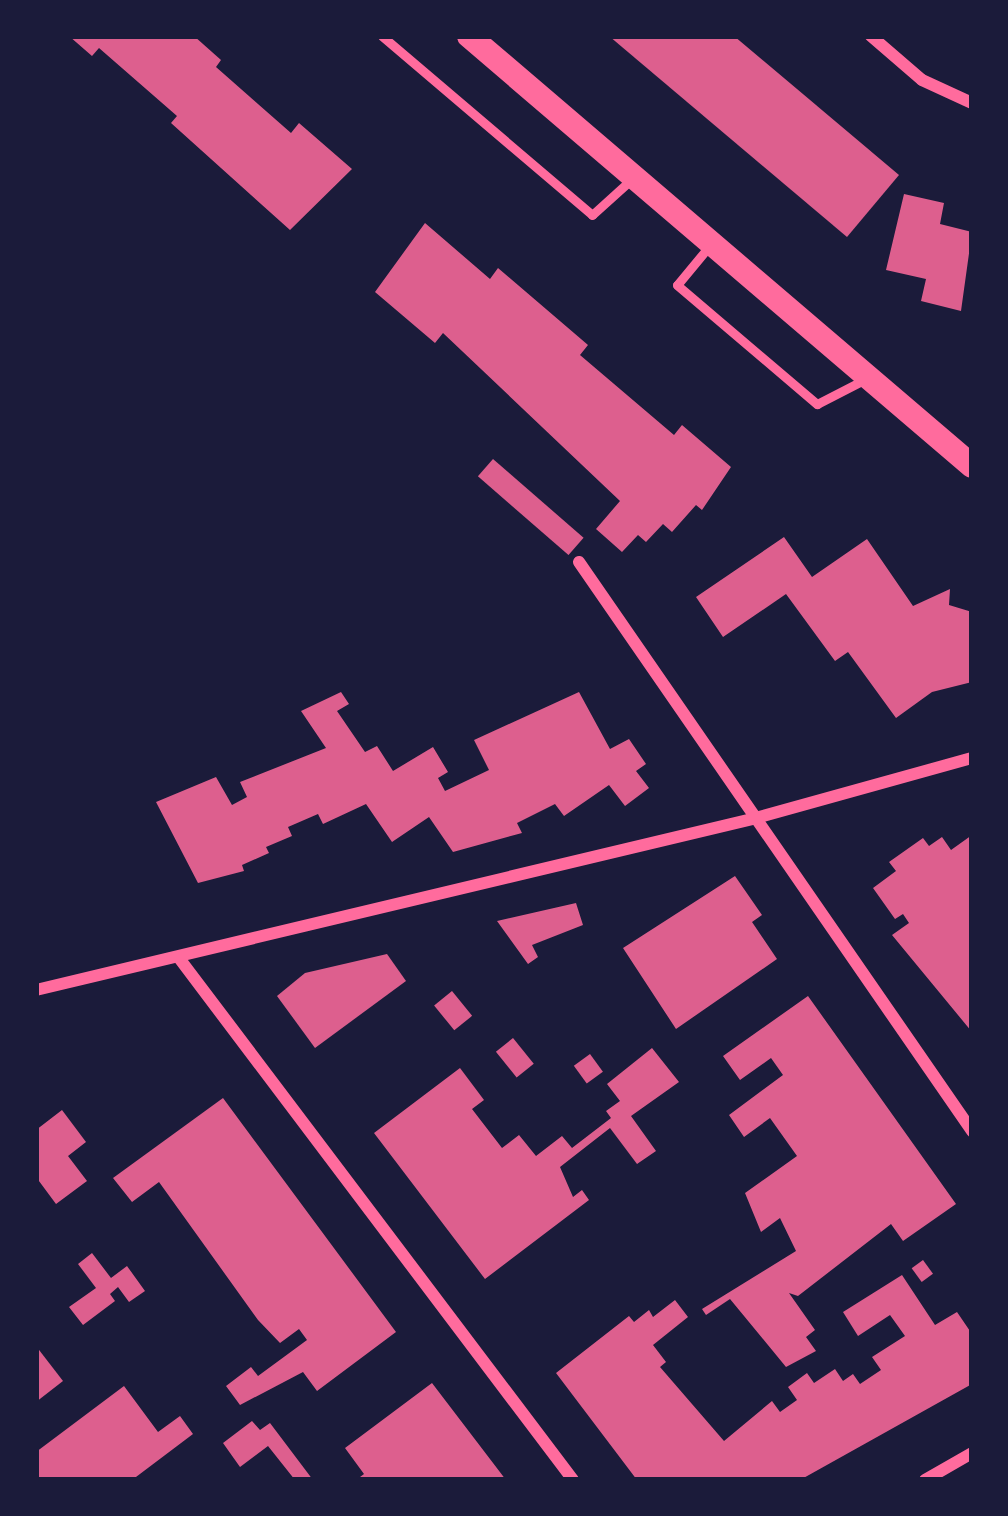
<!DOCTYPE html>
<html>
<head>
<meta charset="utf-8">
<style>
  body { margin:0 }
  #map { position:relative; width:1008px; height:1516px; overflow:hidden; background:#1b1b3a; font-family:Helvetica,sans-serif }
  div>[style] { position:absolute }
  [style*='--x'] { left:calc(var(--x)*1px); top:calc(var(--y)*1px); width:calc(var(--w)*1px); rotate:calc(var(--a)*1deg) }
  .building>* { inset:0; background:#dd5f8e; transform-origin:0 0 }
  .service>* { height:9px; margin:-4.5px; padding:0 4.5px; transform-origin:4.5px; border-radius:4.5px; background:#ff6b9d }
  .minor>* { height:12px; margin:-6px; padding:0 6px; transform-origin:6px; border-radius:6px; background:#ff6b9d }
  .secondary>* { height:24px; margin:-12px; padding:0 12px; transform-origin:12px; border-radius:12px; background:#ff6b9d }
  span { translate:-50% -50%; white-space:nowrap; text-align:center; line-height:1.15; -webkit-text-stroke:12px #1b1b3a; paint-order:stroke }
  .frame { position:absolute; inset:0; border:39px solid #1b1b3a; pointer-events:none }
</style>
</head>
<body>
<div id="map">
  <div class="building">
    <div style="clip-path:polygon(69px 36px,194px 36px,221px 60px,216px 67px,291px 133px,299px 123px,352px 169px,290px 230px,171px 123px,177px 116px,99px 48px,92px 56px)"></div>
    <div style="clip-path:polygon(609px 36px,734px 36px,899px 175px,847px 237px)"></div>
    <div style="clip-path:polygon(904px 194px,944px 203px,940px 224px,972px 232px,961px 311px,921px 301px,926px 279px,886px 270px)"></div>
    <div style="clip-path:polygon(425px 223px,490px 279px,498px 268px,588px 345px,580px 355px,674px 435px,682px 425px,731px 467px,702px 510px,696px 505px,672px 532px,663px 524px,646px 542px,638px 535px,622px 552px,596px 529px,620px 501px,443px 333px,435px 343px,375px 292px)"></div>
    <div style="left:493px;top:459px;width:120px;height:23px;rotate:41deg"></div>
    <div style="clip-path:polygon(784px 537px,812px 577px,867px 539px,913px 606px,950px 589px,949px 605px,972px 612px,972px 682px,932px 692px,896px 718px,848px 652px,835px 661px,786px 594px,723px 637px,696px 597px)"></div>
    <div style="clip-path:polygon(341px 692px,349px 704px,337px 711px,365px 752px,377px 746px,393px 771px,433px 747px,448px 772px,438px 778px,445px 791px,489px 770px,474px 740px,579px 692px,610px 749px,629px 739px,646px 764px,636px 771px,649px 788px,625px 806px,609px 785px,564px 816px,555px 804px,517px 823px,522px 833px,453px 852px,429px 817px,392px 842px,366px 804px,323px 824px,318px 814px,288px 827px,292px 836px,266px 847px,269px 853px,242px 865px,244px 871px,198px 883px,156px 802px,216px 777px,232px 805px,247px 797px,240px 782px,326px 748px,301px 711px)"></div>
    <div style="clip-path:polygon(972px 835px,972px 1032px,892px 935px,909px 923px,903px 914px,895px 919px,873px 888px,896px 871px,889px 862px,923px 838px,929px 846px,942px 837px,951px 850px)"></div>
    <div style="clip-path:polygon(735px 876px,762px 915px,752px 922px,777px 959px,676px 1029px,623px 948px)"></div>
    <div style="clip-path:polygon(576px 903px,583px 925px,532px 945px,538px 957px,528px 964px,497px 921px)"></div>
    <div style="clip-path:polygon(387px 954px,406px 981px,315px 1048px,277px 996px,305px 973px)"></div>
    <div style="left:452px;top:991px;width:32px;height:23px;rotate:51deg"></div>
    <div style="clip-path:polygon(808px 996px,956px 1204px,903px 1241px,891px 1224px,798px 1296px,789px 1293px,815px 1330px,806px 1337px,816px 1351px,786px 1367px,730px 1299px,706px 1315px,702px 1309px,796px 1251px,780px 1218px,761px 1232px,745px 1193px,797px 1156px,770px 1118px,744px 1137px,729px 1115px,783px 1075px,771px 1058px,740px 1080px,723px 1056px)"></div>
    <div style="left:513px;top:1038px;width:33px;height:22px;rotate:51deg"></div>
    <div style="clip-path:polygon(652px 1048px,679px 1082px,631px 1116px,656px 1151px,637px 1164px,610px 1128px,560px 1167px,573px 1197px,582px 1190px,589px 1200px,485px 1279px,374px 1133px,460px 1068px,484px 1100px,472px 1109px,502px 1148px,519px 1135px,536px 1156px,562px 1136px,572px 1148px,611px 1118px,606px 1111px,620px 1101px,607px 1084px)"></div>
    <div style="left:590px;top:1054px;width:22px;height:20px;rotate:54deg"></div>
    <div style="clip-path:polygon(223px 1098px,396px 1332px,317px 1391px,303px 1372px,240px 1405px,226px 1386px,251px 1367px,258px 1376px,307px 1340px,299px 1329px,280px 1343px,258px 1320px,159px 1182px,132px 1202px,113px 1178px)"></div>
    <div style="clip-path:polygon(62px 1110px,86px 1142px,68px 1156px,87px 1181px,56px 1204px,36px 1177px,36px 1130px)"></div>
    <div style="clip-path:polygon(92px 1253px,111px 1278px,127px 1266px,145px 1291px,129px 1302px,118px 1287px,110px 1294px,115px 1301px,83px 1325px,69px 1307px,96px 1288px,78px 1264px)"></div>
    <div style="left:923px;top:1260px;width:17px;height:14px;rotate:54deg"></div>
    <div style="clip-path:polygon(902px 1275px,935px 1325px,957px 1312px,972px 1334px,972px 1384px,800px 1480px,637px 1480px,556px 1373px,629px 1316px,634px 1322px,649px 1310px,653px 1317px,675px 1300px,688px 1317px,653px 1345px,666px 1362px,660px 1367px,724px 1441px,772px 1401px,780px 1412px,797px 1400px,788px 1387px,807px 1373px,814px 1383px,835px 1369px,843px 1381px,853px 1374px,860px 1384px,881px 1370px,872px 1357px,905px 1336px,890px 1315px,858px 1336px,843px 1312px)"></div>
    <div style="clip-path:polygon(36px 1346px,63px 1381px,36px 1402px)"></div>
    <div style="clip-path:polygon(432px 1383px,506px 1480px,356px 1480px,364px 1474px,345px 1448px)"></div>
    <div style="clip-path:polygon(124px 1386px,158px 1432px,180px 1416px,193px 1434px,132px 1480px,39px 1480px,36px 1452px)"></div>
    <div style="clip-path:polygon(252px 1421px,260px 1430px,270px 1423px,313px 1480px,295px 1480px,268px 1446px,240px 1467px,223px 1443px)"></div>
  </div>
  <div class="service">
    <div style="--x:382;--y:36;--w:276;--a:40.4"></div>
    <div style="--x:592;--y:215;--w:55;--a:-42.1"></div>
    <div style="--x:711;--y:244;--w:53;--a:129.7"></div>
    <div style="--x:677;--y:285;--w:184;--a:40.4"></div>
    <div style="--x:817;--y:404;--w:53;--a:-27.1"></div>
  </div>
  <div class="minor">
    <div style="--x:871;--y:36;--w:67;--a:40.8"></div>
    <div style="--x:922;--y:80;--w:55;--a:24.7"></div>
    <div style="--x:579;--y:562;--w:692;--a:55.37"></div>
    <div style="--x:179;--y:958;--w:654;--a:52.95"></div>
    <div style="--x:36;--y:990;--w:736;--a:-13.43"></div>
    <div style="--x:752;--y:819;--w:228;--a:-15.5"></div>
    <div style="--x:925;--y:1480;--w:54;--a:-29.9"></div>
  </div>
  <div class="secondary">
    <div style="--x:469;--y:36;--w:662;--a:40.53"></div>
  </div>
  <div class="frame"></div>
</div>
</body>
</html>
